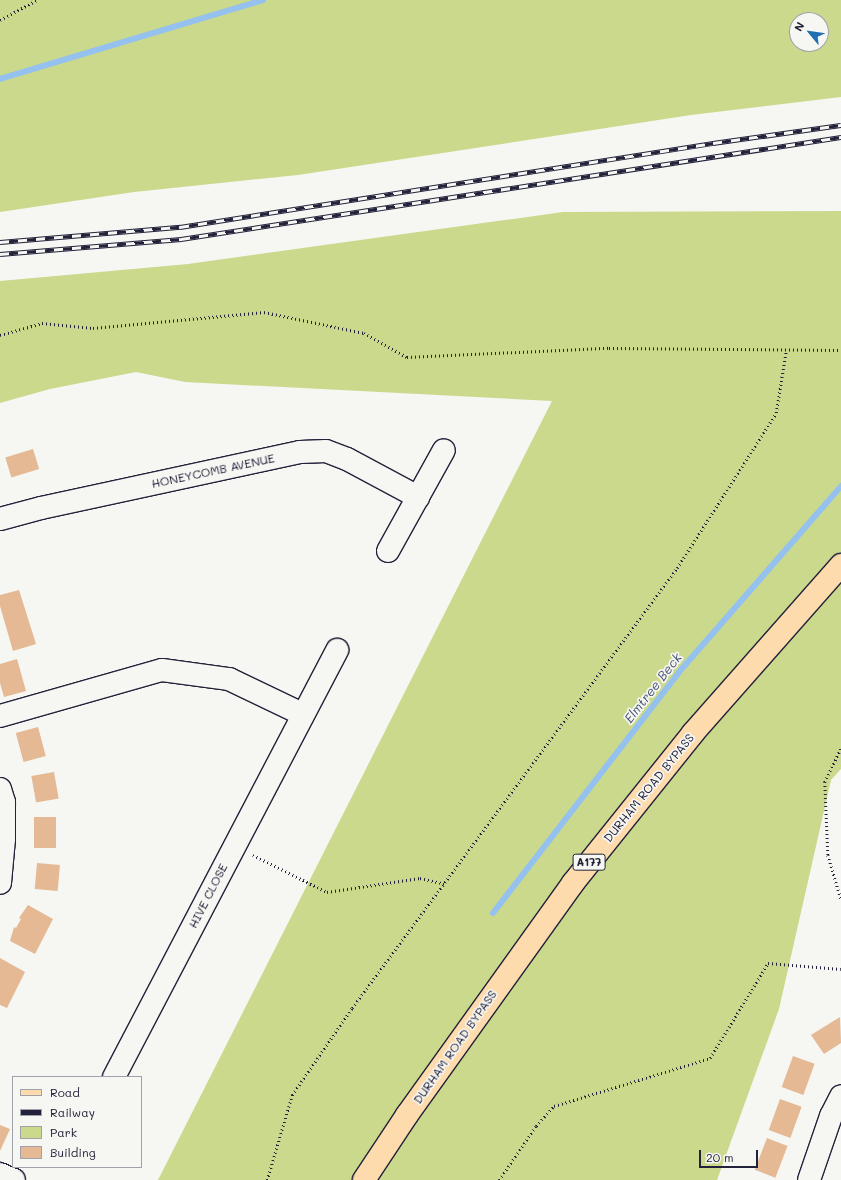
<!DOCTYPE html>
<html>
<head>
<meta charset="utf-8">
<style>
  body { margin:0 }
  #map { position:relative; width:841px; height:1180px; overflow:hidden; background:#f6f6f2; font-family:Mali,sans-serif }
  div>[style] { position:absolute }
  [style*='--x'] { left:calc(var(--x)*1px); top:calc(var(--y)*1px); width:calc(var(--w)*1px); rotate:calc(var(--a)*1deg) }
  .green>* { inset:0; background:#cbd98d }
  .stream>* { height:6px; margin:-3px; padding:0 3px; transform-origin:3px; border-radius:3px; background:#95c1ef }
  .building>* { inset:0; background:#e4b994; transform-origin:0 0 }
  .path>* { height:2.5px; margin-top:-1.25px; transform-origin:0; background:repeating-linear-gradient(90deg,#22223b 0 1px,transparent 0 4px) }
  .roads { filter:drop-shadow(1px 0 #22223b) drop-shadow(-1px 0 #22223b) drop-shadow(0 1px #22223b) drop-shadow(0 -1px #22223b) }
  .minor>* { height:22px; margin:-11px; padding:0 11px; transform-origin:11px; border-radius:11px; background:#f6f6f2 }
  .major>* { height:22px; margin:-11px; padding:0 11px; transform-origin:11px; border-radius:11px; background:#fedbac }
  .rail>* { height:4.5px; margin-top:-2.25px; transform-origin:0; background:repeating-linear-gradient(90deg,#f6f6f2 0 9px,#22223b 0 18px); box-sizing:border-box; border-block:1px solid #22223b }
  span { translate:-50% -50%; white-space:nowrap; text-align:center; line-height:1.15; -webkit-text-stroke:3.5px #f6f6f2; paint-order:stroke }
  .shield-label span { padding:1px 3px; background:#f6f6f2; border:1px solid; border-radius:3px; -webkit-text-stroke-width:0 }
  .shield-label { font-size:11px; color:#22223b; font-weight:700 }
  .street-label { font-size:12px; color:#22223b }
  .water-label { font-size:13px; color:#445271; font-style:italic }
  .legend { position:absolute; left:12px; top:1076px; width:130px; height:92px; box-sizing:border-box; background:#f6f6f2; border:1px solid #a1a1a9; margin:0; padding:5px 7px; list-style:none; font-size:12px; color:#22223b }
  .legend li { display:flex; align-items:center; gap:8px; height:20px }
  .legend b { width:20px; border:1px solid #a1a1a9 }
  .north { position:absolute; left:789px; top:12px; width:40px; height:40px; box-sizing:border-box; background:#f6f6f2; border:1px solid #a1a1a9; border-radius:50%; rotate:299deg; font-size:11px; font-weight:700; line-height:16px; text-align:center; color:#22223b }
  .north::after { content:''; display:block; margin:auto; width:14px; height:18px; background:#1f6fb2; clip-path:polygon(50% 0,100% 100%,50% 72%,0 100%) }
  .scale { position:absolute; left:699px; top:1150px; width:59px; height:18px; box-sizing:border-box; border:2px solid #22223b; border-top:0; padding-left:5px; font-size:12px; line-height:14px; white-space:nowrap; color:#22223b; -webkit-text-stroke:3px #f6f6f2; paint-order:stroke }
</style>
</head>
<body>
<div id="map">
  <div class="green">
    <div style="clip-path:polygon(evenodd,0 0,841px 0,841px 97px,691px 115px,298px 175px,134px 192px,0 212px,0 0,797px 20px,821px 20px,821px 44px,797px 44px,797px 20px)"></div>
    <div style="clip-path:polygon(841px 211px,841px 769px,831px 780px,779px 1009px,717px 1180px,158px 1180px,552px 401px,185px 382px,136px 372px,50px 389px,0 403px,0 281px,188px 264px,563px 212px)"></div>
  </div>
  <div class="stream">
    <div style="--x:0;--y:79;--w:275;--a:-16.7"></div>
    <div style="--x:493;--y:913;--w:304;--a:-52.3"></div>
    <div style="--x:679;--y:672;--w:247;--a:-48.9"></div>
  </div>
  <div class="building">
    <div style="left:33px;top:449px;width:21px;height:29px;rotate:73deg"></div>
    <div style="clip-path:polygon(19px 590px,36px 644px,13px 651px,0 606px,0 595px)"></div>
    <div style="clip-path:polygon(17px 659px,26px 691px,4px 697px,0 683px,0 664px)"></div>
    <div style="left:38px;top:727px;width:30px;height:23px;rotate:75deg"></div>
    <div style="left:54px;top:772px;width:27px;height:23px;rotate:80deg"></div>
    <div style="left:34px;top:817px;width:22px;height:31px"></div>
    <div style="left:37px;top:863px;width:23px;height:26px;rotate:5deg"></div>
    <div style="clip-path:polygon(28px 905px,53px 919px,35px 954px,10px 941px,14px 927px,16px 928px,21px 919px,19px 918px)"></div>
    <div style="clip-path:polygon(0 958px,25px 972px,7px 1008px,0 1005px)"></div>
    <div style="clip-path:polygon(840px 1017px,841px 1043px,824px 1054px,811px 1035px)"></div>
    <div style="left:793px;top:1056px;width:23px;height:33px;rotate:20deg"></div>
    <div style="left:780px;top:1099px;width:23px;height:33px;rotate:20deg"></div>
    <div style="clip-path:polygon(0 1125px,10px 1129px,0 1151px)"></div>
    <div style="left:767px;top:1138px;width:22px;height:34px;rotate:21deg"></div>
  </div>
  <div class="path">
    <div style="--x:0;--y:20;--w:42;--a:-28.4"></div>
    <div style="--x:0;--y:335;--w:44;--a:-15.9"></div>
    <div style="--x:42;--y:323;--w:51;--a:5.6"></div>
    <div style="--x:93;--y:328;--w:172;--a:-5.3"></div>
    <div style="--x:264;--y:312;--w:102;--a:11.9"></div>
    <div style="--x:364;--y:333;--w:49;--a:29.2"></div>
    <div style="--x:407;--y:357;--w:202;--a:-2.6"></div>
    <div style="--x:609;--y:348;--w:232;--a:0.5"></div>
    <div style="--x:841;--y:749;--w:37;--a:116"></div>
    <div style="--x:825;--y:782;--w:73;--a:87.6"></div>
    <div style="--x:828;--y:855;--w:46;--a:73.5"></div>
    <div style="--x:253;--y:855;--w:83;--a:26.6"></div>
    <div style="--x:327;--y:892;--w:94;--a:-8.6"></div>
    <div style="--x:420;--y:878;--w:26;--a:13"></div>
    <div style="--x:267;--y:1180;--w:89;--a:-73.6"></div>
    <div style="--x:292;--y:1095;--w:106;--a:-55.4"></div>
    <div style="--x:352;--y:1008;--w:547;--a:-53.55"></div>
    <div style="--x:677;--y:568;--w:184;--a:-57.4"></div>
    <div style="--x:776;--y:413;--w:63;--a:-80.8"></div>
    <div style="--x:499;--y:1180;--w:65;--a:-55.6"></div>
    <div style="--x:536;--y:1126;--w:27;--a:-48"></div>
    <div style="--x:554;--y:1106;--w:163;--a:-17.1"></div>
    <div style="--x:710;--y:1058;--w:111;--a:-58.6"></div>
    <div style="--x:768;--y:963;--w:73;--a:4.7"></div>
  </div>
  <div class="roads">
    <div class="minor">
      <div style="--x:0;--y:519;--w:42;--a:-15"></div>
      <div style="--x:41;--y:508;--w:265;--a:-12.2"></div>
      <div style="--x:300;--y:452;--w:26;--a:-2"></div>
      <div style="--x:326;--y:451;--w:22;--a:21"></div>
      <div style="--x:347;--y:459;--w:81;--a:28.2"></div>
      <div style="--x:388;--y:551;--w:115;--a:-61"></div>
      <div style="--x:0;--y:716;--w:168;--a:-15.9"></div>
      <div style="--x:162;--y:670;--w:68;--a:7.7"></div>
      <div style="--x:229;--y:679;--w:81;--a:25.6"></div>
      <div style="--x:0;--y:789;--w:14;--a:73"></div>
      <div style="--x:4;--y:802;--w:37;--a:90"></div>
      <div style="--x:4;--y:839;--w:44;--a:95.2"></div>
      <div style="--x:114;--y:1077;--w:482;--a:-62.4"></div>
      <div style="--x:0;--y:1174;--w:15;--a:23"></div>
      <div style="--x:809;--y:1180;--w:68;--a:-71"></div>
      <div style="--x:831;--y:1116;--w:22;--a:-63"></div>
    </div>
    <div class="major">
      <div style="--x:364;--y:1180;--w:78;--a:-56.5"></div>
      <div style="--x:407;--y:1115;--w:285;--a:-54.4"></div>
      <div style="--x:573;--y:883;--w:192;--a:-51.3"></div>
      <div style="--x:693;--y:733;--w:224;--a:-48.6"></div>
    </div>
  </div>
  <div class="rail">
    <div style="--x:0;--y:242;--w:181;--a:-4.8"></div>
    <div style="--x:180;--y:227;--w:540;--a:-8.96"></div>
    <div style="--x:713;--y:143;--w:129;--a:-8"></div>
    <div style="--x:0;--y:254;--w:182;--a:-4.7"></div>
    <div style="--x:181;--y:239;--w:668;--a:-8.79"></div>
  </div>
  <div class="shield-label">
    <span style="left:589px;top:862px">A177</span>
  </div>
  <div class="street-label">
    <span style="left:213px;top:471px;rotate:-12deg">HONEYCOMB AVENUE</span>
    <span style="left:649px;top:788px;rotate:-51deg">DURHAM ROAD BYPASS</span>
    <span style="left:208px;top:896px;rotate:-63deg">HIVE CLOSE</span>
    <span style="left:455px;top:1047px;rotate:-55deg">DURHAM ROAD BYPASS</span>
  </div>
  <div class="water-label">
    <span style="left:653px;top:688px;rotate:-52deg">Elmtree Beck</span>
  </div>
  <ul class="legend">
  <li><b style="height:5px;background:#fedbac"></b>Road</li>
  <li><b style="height:5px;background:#22223b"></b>Railway</li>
  <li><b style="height:11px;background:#cbd98d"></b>Park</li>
  <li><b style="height:11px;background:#e4b994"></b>Building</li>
  </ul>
  <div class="north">N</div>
  <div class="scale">20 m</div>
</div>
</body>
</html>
